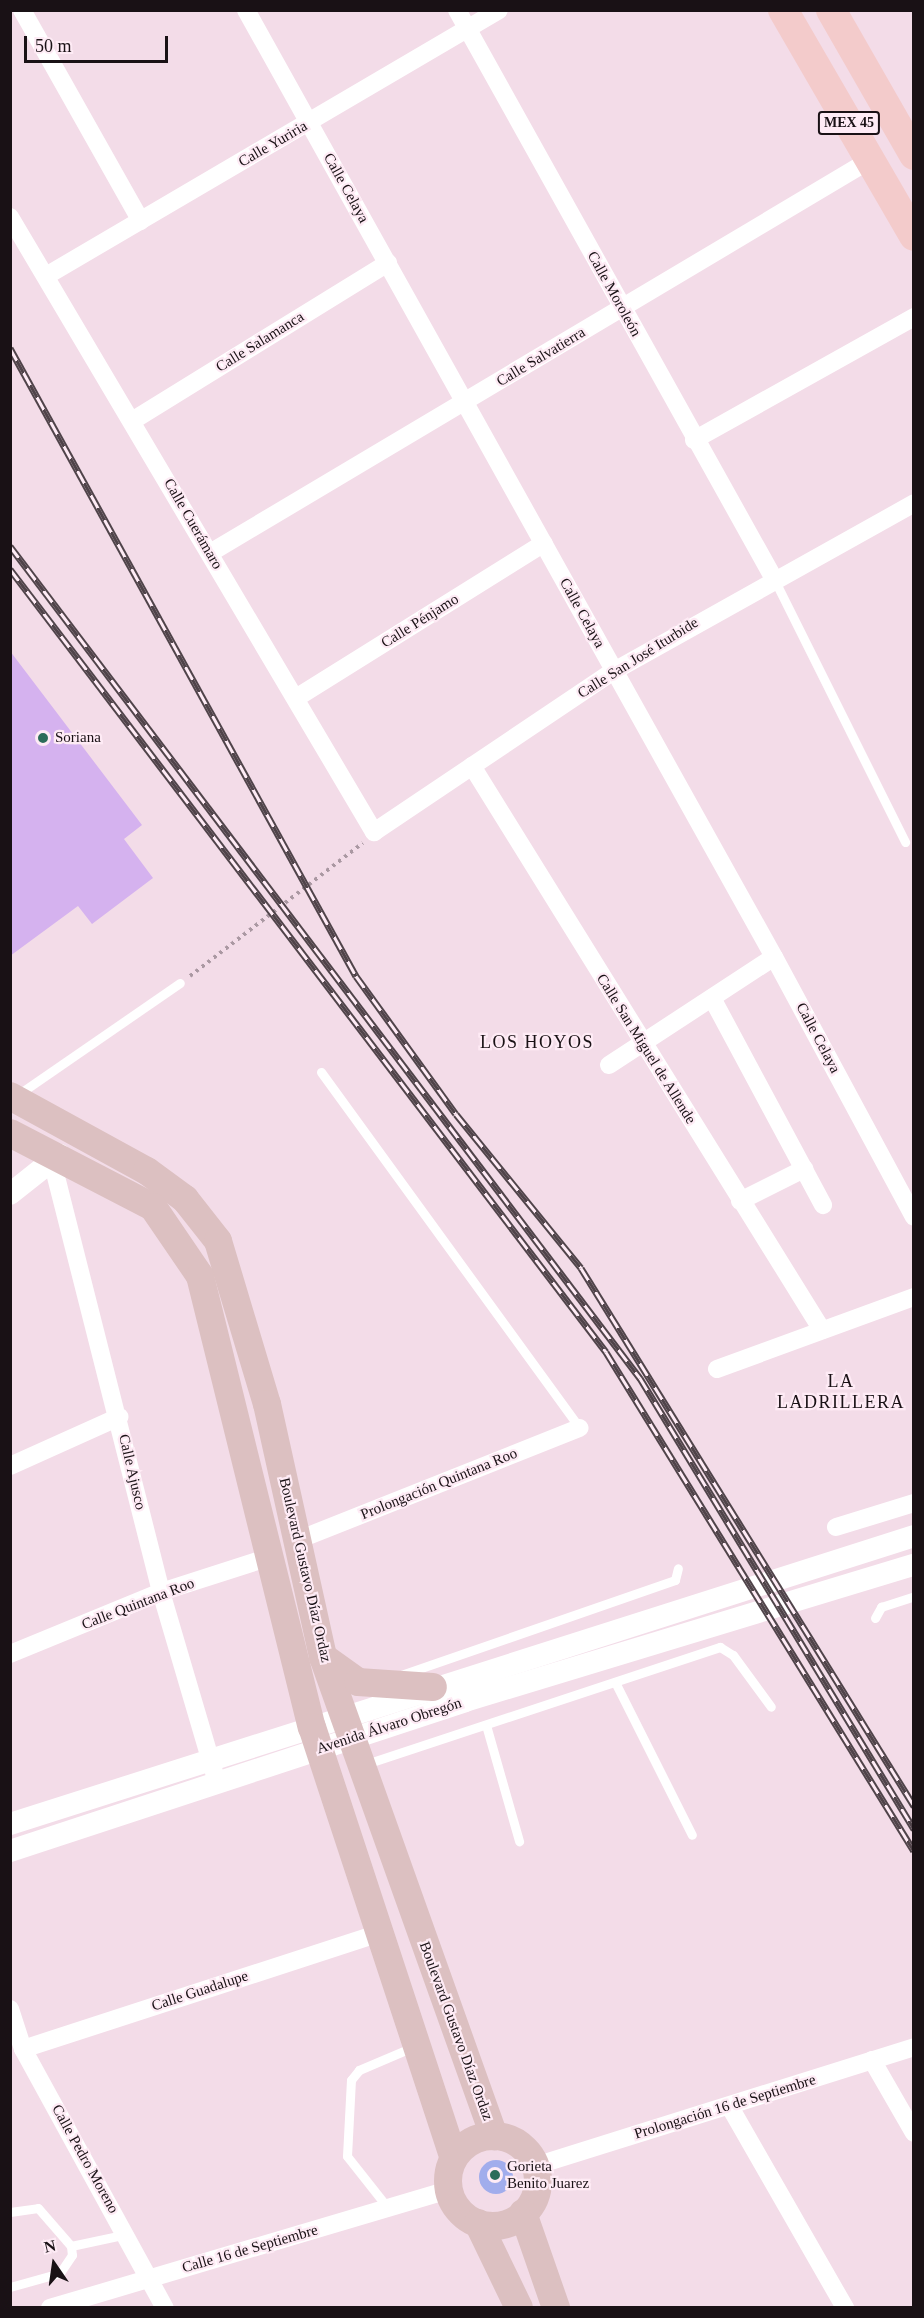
<!DOCTYPE html>
<html>
<head>
<meta charset="utf-8">
<style>
  body { margin:0 }
  #map { position:relative; width:924px; height:2318px; overflow:hidden; background:#f3dce8; font-family:"Times New Roman",serif }
  div>[style] { position:absolute }
  [style*='--x'] { left:calc(var(--x)*1px); top:calc(var(--y)*1px); width:calc(var(--w)*1px); rotate:calc(var(--a)*1deg) }
  .water>* { inset:0; background:#a1adec }
  .round { border-radius:50% }
  .building>* { inset:0; background:#d5b2ef }
  .path>* { height:4px; margin-top:-2px; transform-origin:0; background:repeating-linear-gradient(90deg,#aa98a2 0 3px,transparent 0 7.5px) }
  .service>* { height:9px; margin:-4.5px; padding:0 4.5px; transform-origin:4.5px; border-radius:4.5px; background:#fff }
  .minor>* { height:18px; margin:-9px; padding:0 9px; transform-origin:9px; border-radius:9px; background:#fff }
  .tertiary>* { height:22px; margin:-11px; padding:0 11px; transform-origin:11px; border-radius:11px; background:#fff }
  .primary>* { height:28px; margin:-14px; padding:0 14px; transform-origin:14px; border-radius:14px; background:#dcc0c1 }
  .primary>.ring { margin:-14px; padding:0; box-sizing:content-box; background:none; border:28px solid #dcc0c1; border-radius:50% }
  .trunk>* { height:30px; margin:-15px; padding:0 15px; transform-origin:15px; border-radius:15px; background:#f3cbcb }
  .rail>* { height:7px; margin-top:-3.5px; transform-origin:0; background:repeating-linear-gradient(90deg,#feebf5 0 14px,#50444a 0 28px); box-sizing:border-box; border-block:2px solid #50444a }
  .dots>* { width:16px; height:16px; translate:-50% -50%; box-sizing:border-box; border:3px solid #feebf5; border-radius:50% }
  span { translate:-50% -50%; white-space:nowrap; text-align:center; line-height:1.15; -webkit-text-stroke:4.5px #feebf5; paint-order:stroke }
  .shield-label span { padding:2px 4px; background:#feebf5; border:2px solid; border-radius:4px; -webkit-text-stroke-width:0 }
  .shield-label { font-size:14px; color:#191115; font-weight:700 }
  .street-label { font-size:15px; color:#191115 }
  .poi-label { font-size:15px; color:#191115 }
  .left { translate:0 -50%; text-align:left }
  .quarter-label { font-size:18px; color:#191115; letter-spacing:1.5px }
  .frame { position:absolute; inset:0; border:12px solid #191115; pointer-events:none }
  .north { position:absolute; left:24px; top:2234px; width:60px; height:60px; -webkit-text-stroke:4px #feebf5; paint-order:stroke; rotate:347deg; font-size:16px; font-weight:700; line-height:24px; text-align:center; color:#191115 }
  .north::after { content:''; display:block; margin:auto; width:21px; height:27px; background:#191115; clip-path:polygon(50% 0,100% 100%,50% 72%,0 100%) }
  .scale { position:absolute; left:24px; top:36px; width:144px; height:27px; box-sizing:border-box; border:3px solid #191115; border-top:0; padding-left:8px; font-size:18px; line-height:21px; white-space:nowrap; color:#191115; -webkit-text-stroke:4px #feebf5; paint-order:stroke }
</style>
</head>
<body>
<div id="map">
  <div class="water">
    <div class="round" style="left:479px;top:2160px;width:34px;height:34px"></div>
  </div>
  <div class="building">
    <div style="clip-path:polygon(10px 651px,142px 825px,124px 839px,153px 878px,92px 924px,78px 906px,10px 956px)"></div>
  </div>
  <div class="path">
    <div style="--x:190;--y:976;--w:218;--a:-37.6"></div>
  </div>
  <div class="service">
    <div style="--x:774;--y:579;--w:294;--a:63.5"></div>
    <div style="--x:321;--y:1072;--w:440;--a:54"></div>
    <div style="--x:16;--y:1096;--w:199;--a:-34.6"></div>
    <div style="--x:875;--y:1618;--w:13;--a:-61"></div>
    <div style="--x:881;--y:1607;--w:35;--a:-18"></div>
    <div style="--x:401;--y:1675;--w:290;--a:-19.1"></div>
    <div style="--x:675;--y:1580;--w:12;--a:-76"></div>
    <div style="--x:615;--y:1682;--w:171;--a:63.3"></div>
    <div style="--x:486;--y:1725;--w:121;--a:74.1"></div>
    <div style="--x:366;--y:1764;--w:373;--a:-18.3"></div>
    <div style="--x:720;--y:1647;--w:15;--a:32"></div>
    <div style="--x:733;--y:1655;--w:64;--a:53.8"></div>
    <div style="--x:388;--y:2208;--w:66;--a:-128.3"></div>
    <div style="--x:347;--y:2156;--w:76;--a:-87"></div>
    <div style="--x:351;--y:2080;--w:13;--a:-51"></div>
    <div style="--x:359;--y:2070;--w:59;--a:-23.1"></div>
    <div style="--x:10;--y:2212;--w:28;--a:-8"></div>
    <div style="--x:38;--y:2208;--w:50;--a:49"></div>
    <div style="--x:71;--y:2246;--w:9;--a:84"></div>
    <div style="--x:72;--y:2255;--w:22;--a:124"></div>
    <div style="--x:60;--y:2273;--w:52;--a:164.4"></div>
    <div style="--x:71;--y:2246;--w:57;--a:-12.1"></div>
  </div>
  <div class="minor">
    <div style="--x:22;--y:10;--w:242;--a:60.6"></div>
    <div style="--x:246;--y:10;--w:1084;--a:60.86"></div>
    <div style="--x:774;--y:957;--w:295;--a:61.7"></div>
    <div style="--x:457;--y:10;--w:649;--a:60.87"></div>
    <div style="--x:10;--y:217;--w:715;--a:59.38"></div>
    <div style="--x:374;--y:832;--w:289;--a:-33.9"></div>
    <div style="--x:614;--y:671;--w:344;--a:-29.2"></div>
    <div style="--x:46;--y:276;--w:525;--a:-30.42"></div>
    <div style="--x:132;--y:421;--w:301;--a:-31.7"></div>
    <div style="--x:694;--y:440;--w:252;--a:-29.2"></div>
    <div style="--x:210;--y:553;--w:768;--a:-30.77"></div>
    <div style="--x:296;--y:698;--w:292;--a:-32"></div>
    <div style="--x:472;--y:766;--w:664;--a:58.18"></div>
    <div style="--x:712;--y:998;--w:235;--a:61.8"></div>
    <div style="--x:609;--y:1065;--w:197;--a:-33.2"></div>
    <div style="--x:52;--y:1161;--w:445;--a:75.8"></div>
    <div style="--x:161;--y:1592;--w:188;--a:73.6"></div>
    <div style="--x:740;--y:1201;--w:72;--a:-26.6"></div>
    <div style="--x:717;--y:1369;--w:210;--a:-20.1"></div>
    <div style="--x:10;--y:1466;--w:120;--a:-24.2"></div>
    <div style="--x:836;--y:1527;--w:82;--a:-17.1"></div>
    <div style="--x:298;--y:1540;--w:303;--a:-21.7"></div>
    <div style="--x:10;--y:1654;--w:163;--a:-22.3"></div>
    <div style="--x:161;--y:1592;--w:111;--a:-17.8"></div>
    <div style="--x:10;--y:2009;--w:42;--a:72"></div>
    <div style="--x:23;--y:2049;--w:295;--a:61.3"></div>
    <div style="--x:23;--y:2049;--w:372;--a:-18"></div>
    <div style="--x:872;--y:2060;--w:84;--a:60.1"></div>
    <div style="--x:730;--y:2107;--w:232;--a:60.2"></div>
    <div style="--x:535;--y:2166;--w:397;--a:-17.4"></div>
    <div style="--x:50;--y:2308;--w:416;--a:-16.5"></div>
  </div>
  <div class="tertiary">
    <div style="--x:10;--y:1194;--w:63;--a:-38.5"></div>
    <div style="--x:10;--y:1824;--w:949;--a:-17.67"></div>
    <div style="--x:10;--y:1851;--w:479;--a:-18.2"></div>
    <div style="--x:465;--y:1701;--w:469;--a:-16.9"></div>
  </div>
  <div class="primary">
    <div style="--x:10;--y:1096;--w:156;--a:28.7"></div>
    <div style="--x:147;--y:1171;--w:47;--a:36.4"></div>
    <div style="--x:185;--y:1199;--w:53;--a:51.8"></div>
    <div style="--x:218;--y:1241;--w:170;--a:73.3"></div>
    <div style="--x:267;--y:1404;--w:259;--a:77.5"></div>
    <div style="--x:323;--y:1657;--w:509;--a:70.35"></div>
    <div style="--x:10;--y:1133;--w:161;--a:27.4"></div>
    <div style="--x:153;--y:1207;--w:83;--a:55.7"></div>
    <div style="--x:200;--y:1276;--w:465;--a:76.1"></div>
    <div style="--x:312;--y:1727;--w:454;--a:71.8"></div>
    <div style="--x:323;--y:1657;--w:43;--a:35.5"></div>
    <div style="--x:358;--y:1682;--w:75;--a:3.8"></div>
    <div class="ring" style="left:448px;top:2136px;width:62px;height:62px"></div>
    <div style="--x:523;--y:2213;--w:101;--a:70.8"></div>
    <div style="--x:478;--y:2223;--w:94;--a:64.2"></div>
  </div>
  <div class="trunk">
    <div style="--x:783;--y:10;--w:261;--a:59.9"></div>
    <div style="--x:831;--y:10;--w:167;--a:60.2"></div>
  </div>
  <div class="rail">
    <div style="--x:10;--y:348;--w:717;--a:61.15"></div>
    <div style="--x:356;--y:976;--w:170;--a:54.1"></div>
    <div style="--x:456;--y:1114;--w:198;--a:50.9"></div>
    <div style="--x:581;--y:1268;--w:633;--a:58.24"></div>
    <div style="--x:10;--y:546;--w:1044;--a:52.87"></div>
    <div style="--x:640;--y:1378;--w:528;--a:58.72"></div>
    <div style="--x:10;--y:569;--w:984;--a:52.72"></div>
    <div style="--x:606;--y:1352;--w:586;--a:58.32"></div>
  </div>
  <div class="dots">
    <div style="left:43px;top:738px;background:#2c6c5a"></div>
    <div style="left:495px;top:2175px;background:#2c6c5a"></div>
  </div>
  <div class="shield-label">
    <span style="left:849px;top:123px">MEX 45</span>
  </div>
  <div class="street-label">
    <span style="left:273px;top:144px;rotate:-30deg">Calle Yuriria</span>
    <span style="left:346px;top:188px;rotate:61deg">Calle Celaya</span>
    <span style="left:614px;top:294px;rotate:61deg">Calle Moroleón</span>
    <span style="left:260px;top:342px;rotate:-32deg">Calle Salamanca</span>
    <span style="left:541px;top:357px;rotate:-31deg">Calle Salvatierra</span>
    <span style="left:193px;top:524px;rotate:60deg">Calle Cuerámaro</span>
    <span style="left:582px;top:613px;rotate:61deg">Calle Celaya</span>
    <span style="left:420px;top:621px;rotate:-32deg">Calle Pénjamo</span>
    <span style="left:638px;top:658px;rotate:-32deg">Calle San José Iturbide</span>
    <span style="left:818px;top:1038px;rotate:62deg">Calle Celaya</span>
    <span style="left:646px;top:1049px;rotate:58deg">Calle San Miguel de Allende</span>
    <span style="left:132px;top:1472px;rotate:77deg">Calle Ajusco</span>
    <span style="left:439px;top:1484px;rotate:-22deg">Prolongación Quintana Roo</span>
    <span style="left:305px;top:1570px;rotate:77deg">Boulevard Gustavo Díaz Ordaz</span>
    <span style="left:138px;top:1604px;rotate:-21deg">Calle Quintana Roo</span>
    <span style="left:389px;top:1726px;rotate:-18deg">Avenida Álvaro Obregón</span>
    <span style="left:200px;top:1991px;rotate:-18deg">Calle Guadalupe</span>
    <span style="left:456px;top:2031px;rotate:70deg">Boulevard Gustavo Díaz Ordaz</span>
    <span style="left:725px;top:2107px;rotate:-17deg">Prolongación 16 de Septiembre</span>
    <span style="left:85px;top:2159px;rotate:61deg">Calle Pedro Moreno</span>
    <span style="left:250px;top:2249px;rotate:-16deg">Calle 16 de Septiembre</span>
  </div>
  <div class="poi-label">
    <span class="left" style="left:55px;top:738px">Soriana</span>
    <span class="left" style="left:507px;top:2175px">Gorieta<br>Benito Juarez</span>
  </div>
  <div class="quarter-label">
    <span style="left:537px;top:1042px">LOS HOYOS</span>
    <span style="left:841px;top:1392px">LA<br>LADRILLERA</span>
  </div>
  <div class="frame"></div>
  <div class="north">N</div>
  <div class="scale">50 m</div>
</div>
</body>
</html>
